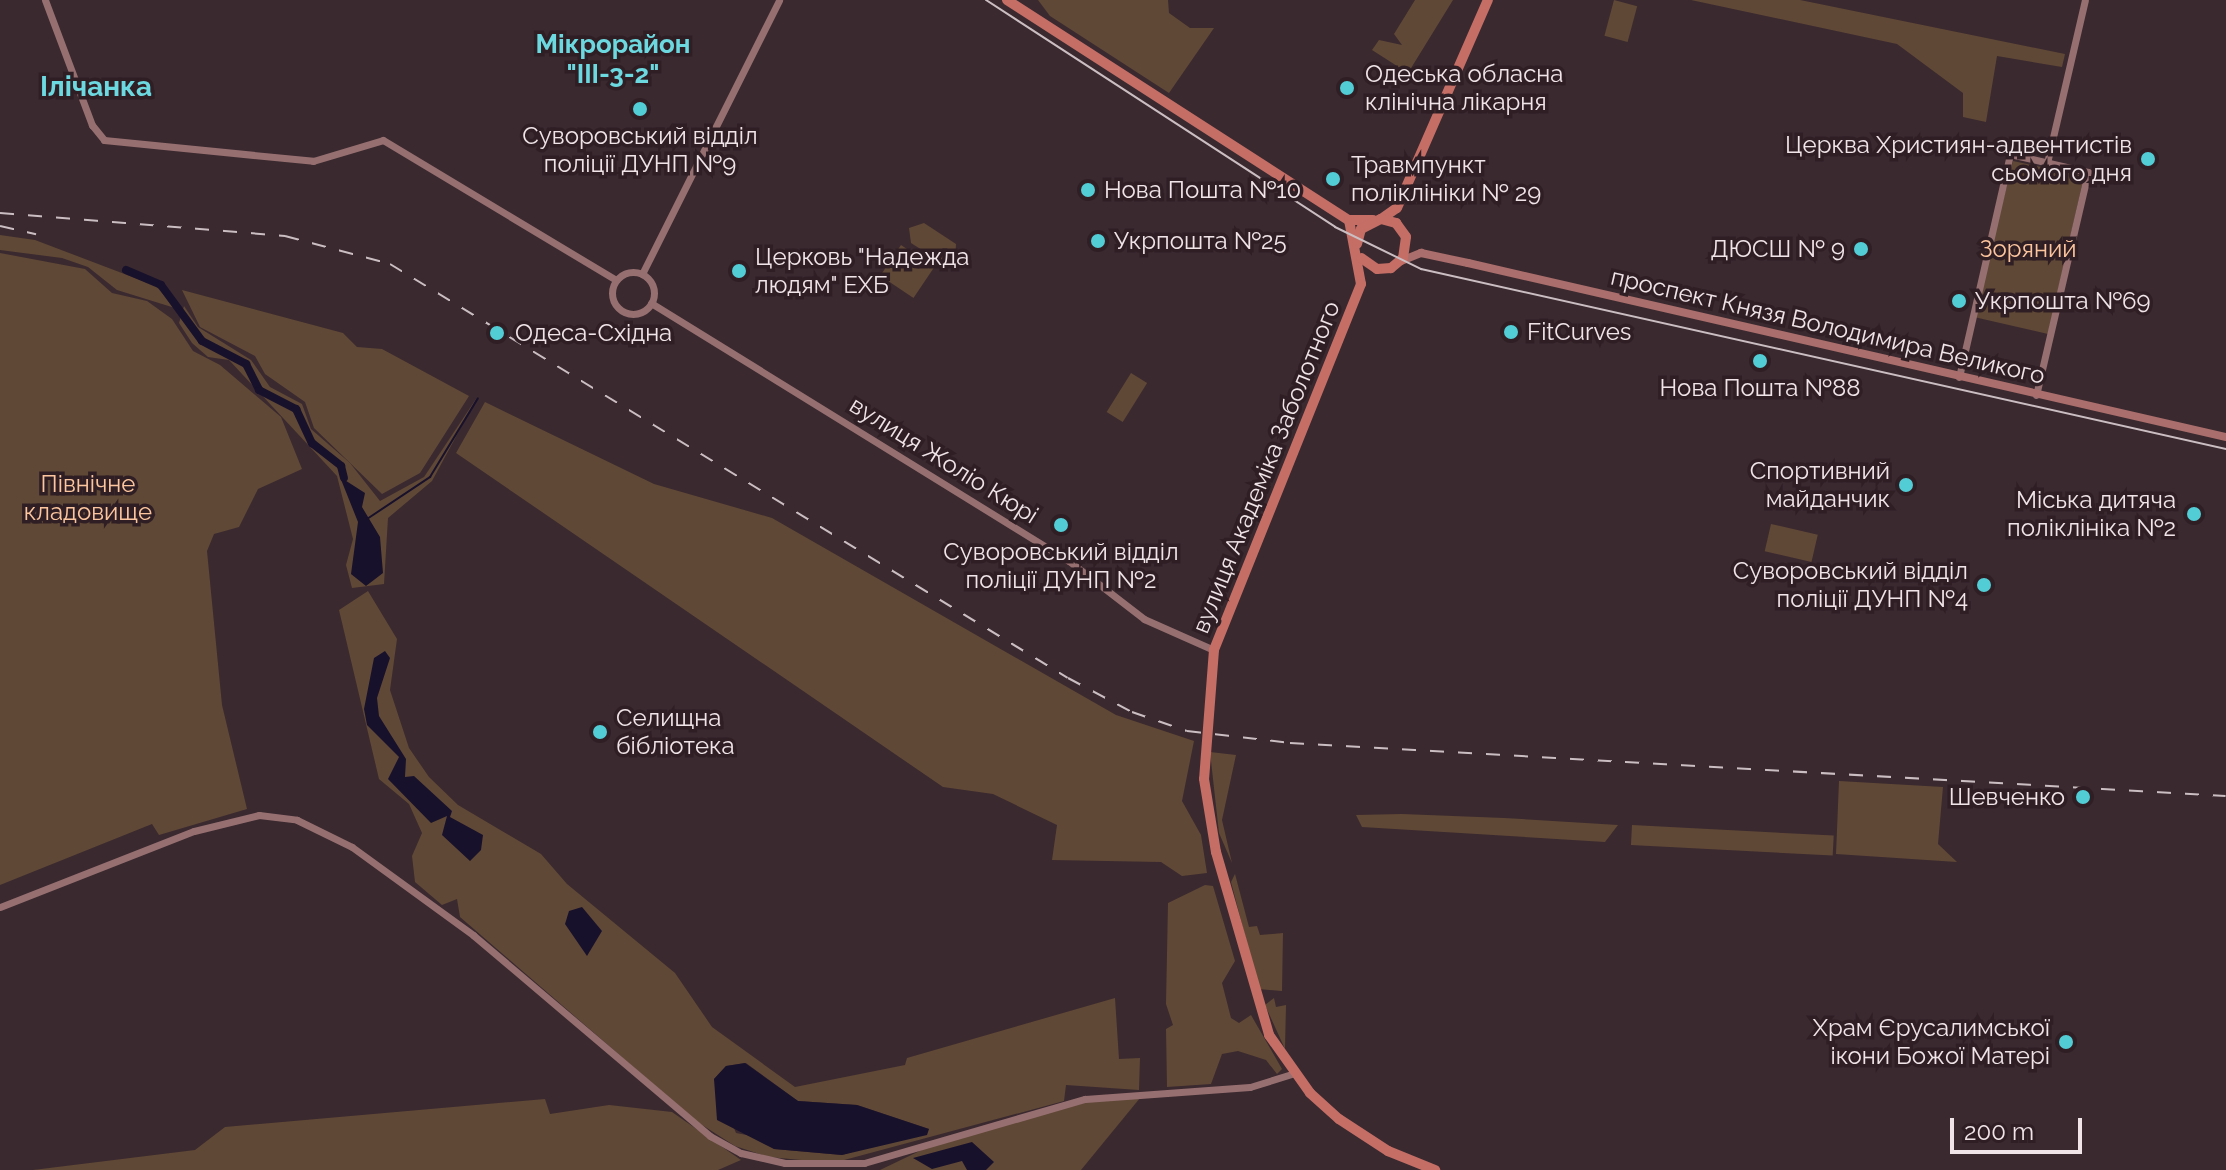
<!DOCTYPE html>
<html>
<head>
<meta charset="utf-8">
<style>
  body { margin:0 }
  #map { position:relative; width:2226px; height:1170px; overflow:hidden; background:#3a292f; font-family:Raleway,sans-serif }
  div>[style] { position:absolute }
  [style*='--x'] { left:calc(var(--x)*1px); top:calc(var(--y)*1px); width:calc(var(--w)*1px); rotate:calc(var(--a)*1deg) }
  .green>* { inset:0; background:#604836; transform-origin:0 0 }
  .water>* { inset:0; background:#18112c }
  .stream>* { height:2px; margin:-1px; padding:0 1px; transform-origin:1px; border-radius:1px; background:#18112c }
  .river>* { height:8px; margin:-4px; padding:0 4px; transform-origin:4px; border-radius:4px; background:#18112c }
  .secondary>* { height:7px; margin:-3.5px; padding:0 3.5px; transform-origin:3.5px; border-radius:3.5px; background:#966f71 }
  .secondary>.ring { margin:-3.5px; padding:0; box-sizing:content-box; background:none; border:7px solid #966f71; border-radius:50% }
  .primary>* { height:8px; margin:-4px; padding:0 4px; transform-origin:4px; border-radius:4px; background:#aa6e6c }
  .highway>* { height:10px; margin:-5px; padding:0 5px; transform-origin:5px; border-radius:5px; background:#c46e66 }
  .tram>* { height:2px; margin:-1px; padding:0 1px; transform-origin:1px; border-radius:1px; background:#cbbec2 }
  .rail>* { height:2px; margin-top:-1px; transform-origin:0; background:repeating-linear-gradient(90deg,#cbbec2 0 14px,transparent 0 28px) }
  .dots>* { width:22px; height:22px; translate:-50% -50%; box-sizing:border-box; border:4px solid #2f1f25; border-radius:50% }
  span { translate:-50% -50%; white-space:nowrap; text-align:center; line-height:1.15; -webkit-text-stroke:7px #2f1f25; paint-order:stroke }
  .poi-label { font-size:24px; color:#f0e4e8 }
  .left { translate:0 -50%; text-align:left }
  .right { translate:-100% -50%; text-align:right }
  .park-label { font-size:24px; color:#fcc59d }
  .street-label { font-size:24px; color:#f0e4e8 }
  .neighbourhood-label { font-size:26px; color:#6cd8e0; font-weight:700 }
  .quarter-label { font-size:28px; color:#6cd8e0; font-weight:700 }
  .scale { position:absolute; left:1950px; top:1118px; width:132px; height:36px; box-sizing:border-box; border:4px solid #f0e4e8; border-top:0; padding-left:10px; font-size:24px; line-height:28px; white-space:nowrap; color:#f0e4e8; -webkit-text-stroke:6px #2f1f25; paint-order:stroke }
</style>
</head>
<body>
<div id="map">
  <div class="green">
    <div style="clip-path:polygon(1038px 0,1168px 0,1169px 13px,1190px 28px,1214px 28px,1169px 93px,1050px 16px)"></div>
    <div style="clip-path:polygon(1415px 0,1453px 0,1408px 73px,1372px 50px,1379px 40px,1402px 45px,1394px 34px)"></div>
    <div style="left:1614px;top:0;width:24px;height:37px;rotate:15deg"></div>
    <div style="clip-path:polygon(1691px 0,1800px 0,2065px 54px,2062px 67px,1997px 56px,1986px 122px,1963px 117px,1963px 93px,1897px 44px)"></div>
    <div style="clip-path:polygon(2013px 161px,2079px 175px,2083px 181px,2048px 334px,1974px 317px)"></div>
    <div style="clip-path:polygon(924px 223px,956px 244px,955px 262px,944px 264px,911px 243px,909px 228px)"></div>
    <div style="clip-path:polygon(0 235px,35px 240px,156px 286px,175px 308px,117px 290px,88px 267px,62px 258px,0 250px)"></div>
    <div style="left:901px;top:245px;width:40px;height:37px;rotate:34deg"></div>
    <div style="clip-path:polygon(0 253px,85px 269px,112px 293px,147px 301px,172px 319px,193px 351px,220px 365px,281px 417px,302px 469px,258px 489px,239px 527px,214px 534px,207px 551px,222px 705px,247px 809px,159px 835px,152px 824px,0 885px)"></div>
    <div style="clip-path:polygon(182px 290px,343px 333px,357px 347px,382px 349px,469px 396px,420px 473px,382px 494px,314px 428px,305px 402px,265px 374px,255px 356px,200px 327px)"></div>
    <div style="clip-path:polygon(184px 306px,198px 327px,251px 360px,270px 387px,302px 404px,311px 429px,350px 463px,380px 501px,424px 477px,478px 396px,432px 481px,388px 518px,384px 584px,352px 588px,346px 565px,353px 539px,337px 476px,229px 360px,208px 357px,192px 343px,179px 323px)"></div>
    <div style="left:1131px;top:373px;width:19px;height:46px;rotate:32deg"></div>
    <div style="clip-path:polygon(485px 402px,654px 484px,772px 518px,1116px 715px,1194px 741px,1182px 801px,1201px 835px,1207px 873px,1182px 876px,1161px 862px,1052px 860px,1057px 825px,993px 794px,943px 787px,456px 453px)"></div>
    <div style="left:1771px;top:524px;width:48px;height:28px;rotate:13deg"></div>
    <div style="clip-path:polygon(evenodd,368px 591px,397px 639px,390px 690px,409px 748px,429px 777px,458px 805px,541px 854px,567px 884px,675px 973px,712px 1027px,795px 1087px,905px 1065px,907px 1058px,1115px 998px,1119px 1059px,1140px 1058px,1139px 1090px,1066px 1085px,1064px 1101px,833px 1163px,769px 1157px,735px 1146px,696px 1121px,460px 917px,457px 899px,442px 905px,415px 882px,412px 856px,422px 833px,409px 804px,379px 779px,339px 610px,368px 591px,746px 1063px,798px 1101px,857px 1105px,929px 1129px,842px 1155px,774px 1149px,757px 1137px,736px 1133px,714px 1079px,726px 1066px,746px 1063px)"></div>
    <div style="clip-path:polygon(1210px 752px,1236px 755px,1222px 820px,1232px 863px,1219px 833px)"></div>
    <div style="clip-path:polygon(1839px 781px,1943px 787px,1938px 844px,1957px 862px,1836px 854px)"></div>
    <div style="clip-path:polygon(1402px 814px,1504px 818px,1618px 825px,1605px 842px,1362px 827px,1356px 815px)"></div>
    <div style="left:1632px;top:825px;width:202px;height:20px;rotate:3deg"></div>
    <div style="clip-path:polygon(1235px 874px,1249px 927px,1257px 926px,1260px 935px,1283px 933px,1282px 991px,1259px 989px,1231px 882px)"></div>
    <div style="clip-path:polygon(1205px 885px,1213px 886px,1235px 961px,1222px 983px,1231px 1018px,1239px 1023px,1251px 1015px,1282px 1069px,1277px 1074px,1266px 1060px,1238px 1051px,1222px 1054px,1211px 1084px,1167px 1087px,1166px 1029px,1173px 1025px,1166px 1004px,1168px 903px)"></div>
    <div style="clip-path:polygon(1274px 998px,1276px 1007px,1286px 1005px,1285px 1049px,1265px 1005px)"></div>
    <div style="clip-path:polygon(1140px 1098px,1081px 1170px,880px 1170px,930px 1146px,1086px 1102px)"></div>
    <div style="clip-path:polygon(545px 1099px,550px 1114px,609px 1105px,672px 1112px,741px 1160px,718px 1170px,33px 1170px,195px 1150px,225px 1127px)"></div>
  </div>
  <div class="water">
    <div style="clip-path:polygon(340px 477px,365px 493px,362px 507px,380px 537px,383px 573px,366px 586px,351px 574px,358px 522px)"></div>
    <div style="clip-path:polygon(385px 651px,390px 658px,377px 698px,379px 716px,406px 759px,405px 777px,414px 776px,452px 811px,450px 817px,483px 835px,481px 850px,470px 861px,442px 835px,447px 816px,431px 823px,388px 779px,399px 757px,367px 725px,364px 709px,374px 658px)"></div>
    <div style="clip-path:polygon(582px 907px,602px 931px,587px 956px,565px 924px,569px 911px)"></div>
    <div style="clip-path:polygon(745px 1063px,798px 1101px,857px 1105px,929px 1129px,927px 1135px,842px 1155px,774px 1149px,717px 1120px,714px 1079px,726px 1066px)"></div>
    <div style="clip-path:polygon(972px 1142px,994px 1162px,986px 1170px,967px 1170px,962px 1161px,932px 1169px,913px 1158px)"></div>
  </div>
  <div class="stream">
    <div style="--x:367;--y:519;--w:76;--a:-33.7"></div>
    <div style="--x:430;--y:477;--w:92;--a:-58.7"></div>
  </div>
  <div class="river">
    <div style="--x:126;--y:270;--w:38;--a:23"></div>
    <div style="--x:161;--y:285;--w:69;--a:53.8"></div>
    <div style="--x:202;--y:341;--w:50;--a:27.6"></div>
    <div style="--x:246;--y:364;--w:29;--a:63"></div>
    <div style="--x:259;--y:390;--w:42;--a:27.2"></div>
    <div style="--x:296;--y:409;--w:38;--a:65"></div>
    <div style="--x:312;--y:443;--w:37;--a:38"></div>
    <div style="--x:341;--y:466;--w:12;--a:76"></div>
  </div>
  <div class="secondary">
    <div style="--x:45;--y:0;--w:134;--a:69.4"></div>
    <div style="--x:92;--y:125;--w:19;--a:51"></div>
    <div style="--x:104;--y:140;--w:210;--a:5.7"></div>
    <div style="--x:313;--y:161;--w:73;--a:-16.7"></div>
    <div style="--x:383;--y:140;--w:272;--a:31"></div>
    <div style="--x:2047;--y:163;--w:167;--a:-76.9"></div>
    <div class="ring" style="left:612px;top:272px;width:35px;height:35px"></div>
    <div style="--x:642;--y:274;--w:306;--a:-63.4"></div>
    <div style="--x:651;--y:303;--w:491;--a:31.7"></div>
    <div style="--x:1069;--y:561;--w:95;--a:37.7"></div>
    <div style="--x:1144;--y:619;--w:77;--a:23.9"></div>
    <div style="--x:1959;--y:377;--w:229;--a:-77.1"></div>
    <div style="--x:2010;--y:154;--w:80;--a:13"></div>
    <div style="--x:2088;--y:172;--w:229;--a:103.1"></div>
    <div style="--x:0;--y:907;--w:208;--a:-21.4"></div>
    <div style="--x:194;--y:831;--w:67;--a:-13.8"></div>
    <div style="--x:259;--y:815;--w:38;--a:7"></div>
    <div style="--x:297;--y:820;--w:61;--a:26.1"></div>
    <div style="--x:352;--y:847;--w:150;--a:36"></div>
    <div style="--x:473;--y:935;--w:311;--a:40.3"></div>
    <div style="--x:710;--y:1136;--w:35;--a:29"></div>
    <div style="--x:741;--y:1153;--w:45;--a:12.8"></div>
    <div style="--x:785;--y:1163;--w:79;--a:0"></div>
    <div style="--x:864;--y:1163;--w:230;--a:-16.2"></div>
    <div style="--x:1085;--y:1099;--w:165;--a:-4.2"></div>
    <div style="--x:1250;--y:1087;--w:47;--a:-17.3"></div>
  </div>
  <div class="primary">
    <div style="--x:1401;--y:261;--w:22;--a:-22"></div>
    <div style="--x:1421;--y:253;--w:48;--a:12"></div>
    <div style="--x:1468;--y:263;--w:778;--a:12.93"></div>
  </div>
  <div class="highway">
    <div style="--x:1007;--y:0;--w:407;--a:32.8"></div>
    <div style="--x:1349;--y:220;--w:24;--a:0"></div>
    <div style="--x:1381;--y:219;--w:19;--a:-35"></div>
    <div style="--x:1397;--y:208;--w:227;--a:-66.4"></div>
    <div style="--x:1349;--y:220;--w:65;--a:79.4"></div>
    <div style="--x:1361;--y:284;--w:394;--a:111.9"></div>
    <div style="--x:1214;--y:650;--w:129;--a:94.4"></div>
    <div style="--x:1204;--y:779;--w:74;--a:80.7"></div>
    <div style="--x:1216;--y:852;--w:191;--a:73.8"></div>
    <div style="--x:1269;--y:1035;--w:71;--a:54.7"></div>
    <div style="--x:1310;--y:1093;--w:39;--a:42"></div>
    <div style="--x:1339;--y:1119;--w:59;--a:33.1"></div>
    <div style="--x:1388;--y:1151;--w:51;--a:22"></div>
    <div style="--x:1357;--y:244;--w:16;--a:-75"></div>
    <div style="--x:1361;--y:229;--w:22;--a:-27"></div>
    <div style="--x:1381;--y:219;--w:16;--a:15"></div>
    <div style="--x:1396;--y:223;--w:17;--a:54"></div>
    <div style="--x:1406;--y:237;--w:21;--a:98"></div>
    <div style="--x:1403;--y:258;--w:16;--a:140"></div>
    <div style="--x:1391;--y:268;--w:14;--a:176"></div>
    <div style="--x:1377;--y:269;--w:19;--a:-145"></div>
  </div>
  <div class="tram">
    <div style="--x:986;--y:0;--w:416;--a:33"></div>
    <div style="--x:1335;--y:227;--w:96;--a:26"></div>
    <div style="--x:1421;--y:269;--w:825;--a:12.6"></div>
  </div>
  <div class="rail">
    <div style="--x:0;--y:213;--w:286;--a:4.6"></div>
    <div style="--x:285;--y:236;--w:109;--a:14.9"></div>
    <div style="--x:390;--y:264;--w:794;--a:31.41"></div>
    <div style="--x:1068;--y:678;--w:72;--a:28"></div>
    <div style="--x:1132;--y:712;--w:58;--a:19.1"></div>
    <div style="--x:1187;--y:731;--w:104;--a:6.6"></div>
    <div style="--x:1290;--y:743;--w:937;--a:3.24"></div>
    <div style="--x:0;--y:226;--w:37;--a:13"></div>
  </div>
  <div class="dots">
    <div style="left:1347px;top:88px;background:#52ccd5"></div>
    <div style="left:640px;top:109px;background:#52ccd5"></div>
    <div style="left:2148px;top:159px;background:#52ccd5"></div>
    <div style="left:1333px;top:179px;background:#52ccd5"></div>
    <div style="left:1088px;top:190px;background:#52ccd5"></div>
    <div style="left:1098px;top:241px;background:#52ccd5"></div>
    <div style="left:1861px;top:249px;background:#52ccd5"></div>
    <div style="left:739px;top:271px;background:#52ccd5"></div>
    <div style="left:1959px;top:301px;background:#52ccd5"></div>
    <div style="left:1511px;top:332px;background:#52ccd5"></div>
    <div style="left:497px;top:333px;background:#52ccd5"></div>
    <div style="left:1760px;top:361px;background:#52ccd5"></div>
    <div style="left:1906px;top:485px;background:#52ccd5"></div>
    <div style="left:2194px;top:514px;background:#52ccd5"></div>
    <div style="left:1061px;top:525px;background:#52ccd5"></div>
    <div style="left:1984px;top:585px;background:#52ccd5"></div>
    <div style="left:600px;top:732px;background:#52ccd5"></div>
    <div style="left:2083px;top:797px;background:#52ccd5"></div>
    <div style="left:2066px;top:1042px;background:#52ccd5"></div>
  </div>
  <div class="poi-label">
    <span class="left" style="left:1365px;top:88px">Одеська обласна<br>клінічна лікарня</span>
    <span style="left:640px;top:150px">Суворовський відділ<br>поліції ДУНП №9</span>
    <span class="right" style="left:2132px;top:159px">Церква Християн-адвентистів<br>сьомого дня</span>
    <span class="left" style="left:1351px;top:179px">Травмпункт<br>поліклініки № 29</span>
    <span class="left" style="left:1104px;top:190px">Нова Пошта №10</span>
    <span class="left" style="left:1114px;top:241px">Укрпошта №25</span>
    <span class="right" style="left:1845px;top:249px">ДЮСШ № 9</span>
    <span class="left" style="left:755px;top:271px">Церковь "Надежда<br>людям" ЕХБ</span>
    <span class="left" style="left:1975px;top:301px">Укрпошта №69</span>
    <span class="left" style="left:1527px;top:332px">FitCurves</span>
    <span class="left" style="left:515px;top:333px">Одеса-Східна</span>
    <span style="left:1760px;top:388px">Нова Пошта №88</span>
    <span class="right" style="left:1890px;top:485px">Спортивний<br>майданчик</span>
    <span class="right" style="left:2176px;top:514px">Міська дитяча<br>поліклініка №2</span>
    <span style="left:1061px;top:566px">Суворовський відділ<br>поліції ДУНП №2</span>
    <span class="right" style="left:1968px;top:585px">Суворовський відділ<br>поліції ДУНП №4</span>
    <span class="left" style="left:616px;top:732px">Селищна<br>бібліотека</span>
    <span class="right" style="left:2065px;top:797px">Шевченко</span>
    <span class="right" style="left:2050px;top:1042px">Храм Єрусалимської<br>ікони Божої Матері</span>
  </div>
  <div class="park-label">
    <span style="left:2028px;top:249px">Зоряний</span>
    <span style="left:88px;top:498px">Північне<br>кладовище</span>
  </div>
  <div class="street-label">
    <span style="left:1828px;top:326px;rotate:13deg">проспект Князя Володимира Великого</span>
    <span style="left:944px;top:460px;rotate:32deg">вулиця Жоліо Кюрі</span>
    <span style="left:1266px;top:467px;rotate:-68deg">вулиця Академіка Заболотного</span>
  </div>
  <div class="neighbourhood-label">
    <span style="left:613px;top:60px">Мікрорайон<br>"ІІІ-3-2"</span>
  </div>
  <div class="quarter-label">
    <span style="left:96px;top:87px">Ілічанка</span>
  </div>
  <div class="scale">200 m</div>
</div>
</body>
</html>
